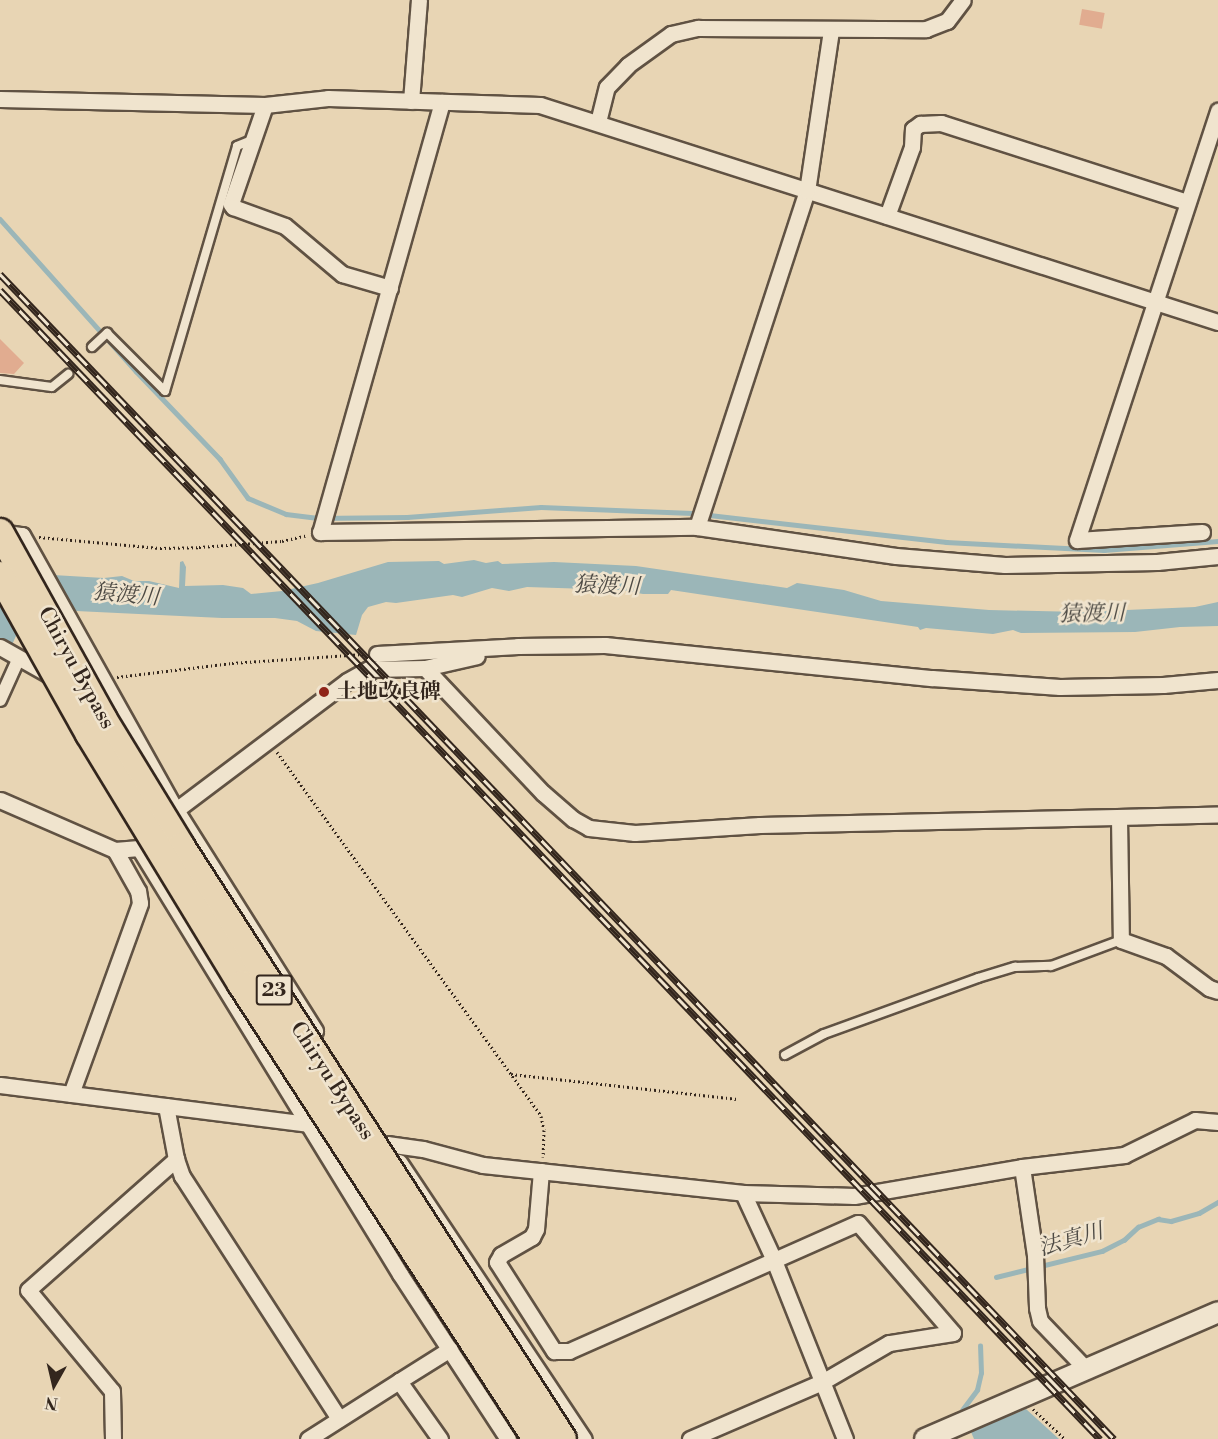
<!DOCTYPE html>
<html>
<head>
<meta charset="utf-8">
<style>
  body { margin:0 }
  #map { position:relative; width:1218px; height:1439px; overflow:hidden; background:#e8d5b4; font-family:"Libre Bodoni","Noto Serif JP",serif }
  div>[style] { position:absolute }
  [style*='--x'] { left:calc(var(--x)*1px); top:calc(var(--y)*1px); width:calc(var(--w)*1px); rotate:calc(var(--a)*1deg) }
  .water>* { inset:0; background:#9bb6b8 }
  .stream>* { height:4.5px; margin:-2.25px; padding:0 2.25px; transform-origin:2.25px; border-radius:2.25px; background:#9bb6b8 }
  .river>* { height:27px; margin:-13.5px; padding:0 13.5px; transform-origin:13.5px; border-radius:13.5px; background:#9bb6b8 }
  .building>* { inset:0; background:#e1ac90; transform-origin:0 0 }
  .path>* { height:3px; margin-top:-1.5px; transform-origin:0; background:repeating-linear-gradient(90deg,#33261d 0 1.5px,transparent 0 4.5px) }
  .roads { filter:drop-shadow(2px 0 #605243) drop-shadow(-2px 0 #605243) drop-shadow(0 2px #605243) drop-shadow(0 -2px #605243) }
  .service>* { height:8px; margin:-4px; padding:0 4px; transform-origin:4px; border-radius:4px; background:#f0e4ce }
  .pedestrian>* { height:12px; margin:-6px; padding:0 6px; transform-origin:6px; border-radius:6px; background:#f0e4ce }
  .minor>* { height:15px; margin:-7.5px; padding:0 7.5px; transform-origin:7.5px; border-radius:7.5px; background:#f0e4ce }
  .tertiary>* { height:20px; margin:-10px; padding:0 10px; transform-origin:10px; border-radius:10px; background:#f0e4ce }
  .rail>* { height:7px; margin-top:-3.5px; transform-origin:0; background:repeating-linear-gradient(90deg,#f0e4ce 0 14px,#33261d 0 28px); box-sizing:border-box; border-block:2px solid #33261d }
  .bridges { filter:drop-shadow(2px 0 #33261d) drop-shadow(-2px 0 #33261d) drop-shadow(0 2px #33261d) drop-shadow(0 -2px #33261d) }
  .trunk-bridge>* { height:26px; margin:-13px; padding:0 13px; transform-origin:13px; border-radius:13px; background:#e8d5b4 }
  .dots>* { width:16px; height:16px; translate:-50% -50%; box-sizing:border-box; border:3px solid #f0e4ce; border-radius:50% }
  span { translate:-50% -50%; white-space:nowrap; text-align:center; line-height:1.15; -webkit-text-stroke:5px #f0e4ce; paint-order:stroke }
  .shield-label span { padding:2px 4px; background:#f0e4ce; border:2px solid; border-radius:4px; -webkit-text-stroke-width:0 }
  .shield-label { font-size:20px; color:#33261d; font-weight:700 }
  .street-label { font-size:21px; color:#33261d }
  .poi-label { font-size:21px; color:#33261d; font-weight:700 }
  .left { translate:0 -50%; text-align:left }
  .water-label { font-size:22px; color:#4d4a44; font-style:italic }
  .north { position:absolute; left:24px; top:1355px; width:60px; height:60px; -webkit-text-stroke:4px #f0e4ce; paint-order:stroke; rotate:188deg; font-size:16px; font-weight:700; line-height:24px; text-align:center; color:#33261d }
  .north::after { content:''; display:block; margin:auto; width:21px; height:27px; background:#33261d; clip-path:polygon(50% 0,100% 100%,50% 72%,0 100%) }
</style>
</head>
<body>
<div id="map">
  <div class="water">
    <div style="clip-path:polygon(474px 560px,486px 563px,498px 561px,502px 564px,554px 562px,636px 566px,787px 588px,797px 583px,844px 590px,881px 601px,989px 610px,1081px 612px,1195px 607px,1218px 602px,1218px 626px,1180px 627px,1135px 632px,1021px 633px,1013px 630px,993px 634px,926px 628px,920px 630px,918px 627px,671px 590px,668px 594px,643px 594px,620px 590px,527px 587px,509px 591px,492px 588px,462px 597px,453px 595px,396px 603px,386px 602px,368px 607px,362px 615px,356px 635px,316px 631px,297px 621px,275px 618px,222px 618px,76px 611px,22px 600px,11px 625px,3px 622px,5px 616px,0 614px,0 566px,36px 574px,104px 578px,122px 576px,134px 581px,149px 581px,179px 588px,180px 562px,183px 561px,186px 567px,185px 586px,223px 585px,243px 588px,251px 594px,282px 591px,318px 583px,388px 562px,439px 561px,444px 564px)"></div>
    <div style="clip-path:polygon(1026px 1409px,1059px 1439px,974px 1439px,971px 1432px)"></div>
  </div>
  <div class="stream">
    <div style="--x:0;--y:219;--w:204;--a:48.2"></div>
    <div style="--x:136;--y:371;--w:122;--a:46.3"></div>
    <div style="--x:220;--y:459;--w:48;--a:54.3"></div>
    <div style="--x:248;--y:498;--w:41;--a:22.8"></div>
    <div style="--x:286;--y:514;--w:32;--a:7"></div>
    <div style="--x:318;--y:518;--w:89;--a:-0.6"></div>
    <div style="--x:407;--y:517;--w:134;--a:-4.3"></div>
    <div style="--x:541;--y:507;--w:151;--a:2.3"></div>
    <div style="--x:692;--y:513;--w:256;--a:6.5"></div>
    <div style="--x:946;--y:542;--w:158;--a:2.9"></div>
    <div style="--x:1104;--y:550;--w:114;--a:-4.5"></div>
    <div style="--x:996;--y:1277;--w:109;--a:-13.8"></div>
    <div style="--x:1102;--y:1251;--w:25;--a:-27"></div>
    <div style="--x:1124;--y:1240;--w:19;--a:-43"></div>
    <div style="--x:1138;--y:1227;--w:22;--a:-22"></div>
    <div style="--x:1158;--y:1219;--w:13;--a:9"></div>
    <div style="--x:1171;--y:1221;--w:29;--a:-16"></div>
    <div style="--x:1199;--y:1213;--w:22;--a:-30"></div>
    <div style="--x:962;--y:1410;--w:25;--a:-53"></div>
    <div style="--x:977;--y:1390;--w:17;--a:-77"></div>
    <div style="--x:981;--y:1373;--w:27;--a:-92"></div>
  </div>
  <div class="river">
    <div style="--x:0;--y:637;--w:52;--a:-66.4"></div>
  </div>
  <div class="building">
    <div style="left:1082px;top:9px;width:23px;height:16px;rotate:10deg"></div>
    <div style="clip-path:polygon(0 339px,24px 363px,14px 374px,0 373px)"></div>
  </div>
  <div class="path">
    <div style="--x:39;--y:537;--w:121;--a:5.2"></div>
    <div style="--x:160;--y:548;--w:39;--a:-1"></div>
    <div style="--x:199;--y:547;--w:83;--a:-4.1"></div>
    <div style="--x:282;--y:541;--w:26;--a:-13"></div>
    <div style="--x:117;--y:677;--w:116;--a:-6.9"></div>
    <div style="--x:232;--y:663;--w:132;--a:-3.9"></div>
    <div style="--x:277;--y:752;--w:450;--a:54"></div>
    <div style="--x:541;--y:1116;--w:14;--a:78"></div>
    <div style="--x:544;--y:1130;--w:27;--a:92"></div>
    <div style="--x:511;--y:1074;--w:228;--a:6.3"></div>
    <div style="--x:1033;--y:1409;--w:44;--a:43.2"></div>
  </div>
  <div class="roads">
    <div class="service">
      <div style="--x:92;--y:347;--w:21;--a:-43"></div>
      <div style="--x:107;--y:333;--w:82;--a:45"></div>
      <div style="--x:165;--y:391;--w:255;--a:-73.6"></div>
      <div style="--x:237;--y:146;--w:16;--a:-22"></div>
      <div style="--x:0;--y:380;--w:52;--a:7.7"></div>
      <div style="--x:52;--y:387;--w:21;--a:-39"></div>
      <div style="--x:785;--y:1055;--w:44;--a:-28.3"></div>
      <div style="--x:824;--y:1034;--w:164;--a:-20"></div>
      <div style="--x:978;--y:978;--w:39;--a:-17"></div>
      <div style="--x:1015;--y:967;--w:36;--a:-2"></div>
      <div style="--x:1051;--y:966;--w:75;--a:-20.4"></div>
    </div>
    <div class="pedestrian">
      <div style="--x:0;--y:700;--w:46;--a:-65.7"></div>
    </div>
    <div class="minor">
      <div style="--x:0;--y:99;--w:265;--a:1.3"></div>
      <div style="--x:265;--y:105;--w:63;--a:-6.3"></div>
      <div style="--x:328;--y:98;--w:212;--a:1.9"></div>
      <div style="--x:540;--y:105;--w:712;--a:17.75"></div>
      <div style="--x:411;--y:101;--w:101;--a:-85.5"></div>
      <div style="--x:442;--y:102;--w:447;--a:105.8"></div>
      <div style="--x:320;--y:532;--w:377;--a:-0.8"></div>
      <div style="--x:697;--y:527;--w:201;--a:8.3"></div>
      <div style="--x:896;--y:556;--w:109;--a:4.7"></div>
      <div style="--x:1005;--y:565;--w:152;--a:-1.1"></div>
      <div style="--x:1157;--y:562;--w:61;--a:-5.6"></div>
      <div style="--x:265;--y:105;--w:105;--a:109"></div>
      <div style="--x:231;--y:204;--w:4;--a:56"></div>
      <div style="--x:233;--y:207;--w:55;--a:20.1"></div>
      <div style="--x:285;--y:226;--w:75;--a:40.1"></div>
      <div style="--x:342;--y:274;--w:50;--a:16.3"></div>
      <div style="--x:598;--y:122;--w:36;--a:-76"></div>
      <div style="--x:607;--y:87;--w:30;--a:-46"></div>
      <div style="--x:628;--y:65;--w:53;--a:-35.8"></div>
      <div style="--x:671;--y:34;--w:28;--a:-13"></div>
      <div style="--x:698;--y:28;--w:228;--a:0.3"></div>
      <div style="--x:926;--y:29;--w:22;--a:-21"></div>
      <div style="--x:947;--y:21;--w:26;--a:-53"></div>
      <div style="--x:887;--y:216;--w:73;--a:-70.1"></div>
      <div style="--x:912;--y:147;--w:18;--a:-87"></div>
      <div style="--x:913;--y:129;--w:9;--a:-36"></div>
      <div style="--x:920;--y:124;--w:21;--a:-3"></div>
      <div style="--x:941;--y:123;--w:258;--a:17.8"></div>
      <div style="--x:697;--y:527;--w:354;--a:-71.9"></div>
      <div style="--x:807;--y:191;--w:163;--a:-81.5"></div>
      <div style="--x:0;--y:532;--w:22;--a:8"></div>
      <div style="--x:22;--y:535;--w:315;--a:60.8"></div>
      <div style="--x:176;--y:810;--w:261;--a:57.8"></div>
      <div style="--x:1202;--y:532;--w:125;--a:176.3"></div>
      <div style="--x:1077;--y:540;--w:452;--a:-71.8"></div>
      <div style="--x:0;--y:647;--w:55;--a:29.4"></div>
      <div style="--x:48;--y:674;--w:7;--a:8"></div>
      <div style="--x:377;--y:654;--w:141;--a:-3.2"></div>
      <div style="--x:518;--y:646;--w:87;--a:-0.7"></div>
      <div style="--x:605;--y:645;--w:329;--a:5.8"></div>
      <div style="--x:932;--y:678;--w:128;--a:4"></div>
      <div style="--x:1060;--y:687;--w:103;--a:-1.1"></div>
      <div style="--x:1163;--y:685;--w:55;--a:-5.2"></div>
      <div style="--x:425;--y:668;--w:53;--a:-13"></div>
      <div style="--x:0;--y:800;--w:125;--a:23.5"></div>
      <div style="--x:115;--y:850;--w:24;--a:-5"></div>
      <div style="--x:139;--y:848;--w:53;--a:-45.8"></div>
      <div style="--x:176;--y:810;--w:214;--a:-37"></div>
      <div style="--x:347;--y:681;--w:25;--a:-29"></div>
      <div style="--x:369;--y:669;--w:56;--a:-1"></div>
      <div style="--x:425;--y:668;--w:172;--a:46.7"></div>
      <div style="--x:543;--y:793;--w:40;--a:41"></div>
      <div style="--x:573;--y:819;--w:18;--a:29"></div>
      <div style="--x:589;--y:828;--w:46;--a:6.2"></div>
      <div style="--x:635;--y:833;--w:125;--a:-3.7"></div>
      <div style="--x:760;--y:825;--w:458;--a:-1.3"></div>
      <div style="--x:1119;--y:818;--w:122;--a:89.1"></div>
      <div style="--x:1121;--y:940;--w:48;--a:19.6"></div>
      <div style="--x:1166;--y:956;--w:54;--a:36.7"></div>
      <div style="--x:1209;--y:988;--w:9;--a:18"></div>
      <div style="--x:139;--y:848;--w:500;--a:58.5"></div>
      <div style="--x:400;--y:1274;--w:197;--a:56.8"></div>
      <div style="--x:0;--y:1085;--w:310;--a:7.2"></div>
      <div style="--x:308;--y:1124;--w:4;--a:-27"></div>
      <div style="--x:71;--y:1094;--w:203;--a:-70.1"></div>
      <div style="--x:140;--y:903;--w:12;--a:-99"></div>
      <div style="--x:138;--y:891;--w:47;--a:-119.3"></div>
      <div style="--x:176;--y:1159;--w:18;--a:71"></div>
      <div style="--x:182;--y:1176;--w:289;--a:57.1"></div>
      <div style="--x:399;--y:1162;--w:333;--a:56.3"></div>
      <div style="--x:333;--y:1163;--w:57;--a:-19.4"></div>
      <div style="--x:387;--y:1144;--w:36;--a:8"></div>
      <div style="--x:423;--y:1149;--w:62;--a:14.9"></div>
      <div style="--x:483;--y:1165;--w:262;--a:6.1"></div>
      <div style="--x:743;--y:1193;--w:111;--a:1.5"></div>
      <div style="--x:854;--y:1196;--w:170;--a:-9.8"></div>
      <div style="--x:1022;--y:1167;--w:103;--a:-6.7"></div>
      <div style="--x:1124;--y:1155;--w:79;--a:-26.2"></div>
      <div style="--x:1195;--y:1120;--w:23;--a:5"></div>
      <div style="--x:1022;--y:1167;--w:89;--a:81.6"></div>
      <div style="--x:1035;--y:1255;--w:53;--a:87.8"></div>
      <div style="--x:1037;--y:1308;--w:13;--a:77"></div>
      <div style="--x:1040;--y:1321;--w:66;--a:46.2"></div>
      <div style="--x:541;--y:1171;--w:58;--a:94.9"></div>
      <div style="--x:536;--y:1229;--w:9;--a:117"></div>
      <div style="--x:532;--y:1237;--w:36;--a:150"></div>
      <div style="--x:501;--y:1255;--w:8;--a:120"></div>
      <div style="--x:497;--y:1262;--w:106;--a:57.4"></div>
      <div style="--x:554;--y:1351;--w:15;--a:0"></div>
      <div style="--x:569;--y:1351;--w:316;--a:-23.9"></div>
      <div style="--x:858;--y:1223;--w:145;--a:49.2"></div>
      <div style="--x:953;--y:1333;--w:65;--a:171.1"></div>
      <div style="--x:889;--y:1343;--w:78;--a:149.8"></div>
      <div style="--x:822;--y:1382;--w:144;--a:156.6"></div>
      <div style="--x:743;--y:1193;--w:72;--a:65.2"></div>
      <div style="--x:773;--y:1258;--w:195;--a:68.3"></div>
      <div style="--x:113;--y:1439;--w:48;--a:-91.2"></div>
      <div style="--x:112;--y:1391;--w:131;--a:-129.7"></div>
      <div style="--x:28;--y:1290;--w:198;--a:-41.5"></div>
      <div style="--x:176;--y:1159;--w:54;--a:-100.7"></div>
      <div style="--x:308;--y:1439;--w:108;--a:-32.5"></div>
      <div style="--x:440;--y:1439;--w:71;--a:-125.3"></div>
      <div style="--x:399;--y:1381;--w:60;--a:-32.1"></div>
    </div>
    <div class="tertiary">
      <div style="--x:925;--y:1439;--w:319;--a:-23.4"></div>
    </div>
  </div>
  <div class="rail">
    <div style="--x:0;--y:274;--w:1612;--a:46.28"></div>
    <div style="--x:0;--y:290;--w:1591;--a:46.25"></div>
  </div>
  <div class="bridges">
    <div class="trunk-bridge">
      <div style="--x:0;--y:532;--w:213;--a:61"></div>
      <div style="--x:103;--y:718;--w:150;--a:58.6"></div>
      <div style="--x:181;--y:846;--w:705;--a:57.21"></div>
      <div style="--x:0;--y:575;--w:182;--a:60.8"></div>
      <div style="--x:89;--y:734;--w:293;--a:58.7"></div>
      <div style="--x:241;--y:984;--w:542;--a:57.04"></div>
    </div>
  </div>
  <div class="dots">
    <div style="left:324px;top:692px;background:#8f2418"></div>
  </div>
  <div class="shield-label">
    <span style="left:274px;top:990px">23</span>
  </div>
  <div class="street-label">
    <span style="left:76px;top:668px;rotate:61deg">Chiryu Bypass</span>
    <span style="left:332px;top:1081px;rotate:57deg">Chiryu Bypass</span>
  </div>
  <div class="poi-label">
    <span class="left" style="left:336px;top:692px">土地改良碑</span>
  </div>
  <div class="water-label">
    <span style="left:607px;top:586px;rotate:2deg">猿渡川</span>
    <span style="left:126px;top:595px;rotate:5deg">猿渡川</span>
    <span style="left:1092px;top:614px;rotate:-1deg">猿渡川</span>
    <span style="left:1071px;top:1240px;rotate:-16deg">法真川</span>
  </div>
  <div class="north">N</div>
</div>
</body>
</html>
